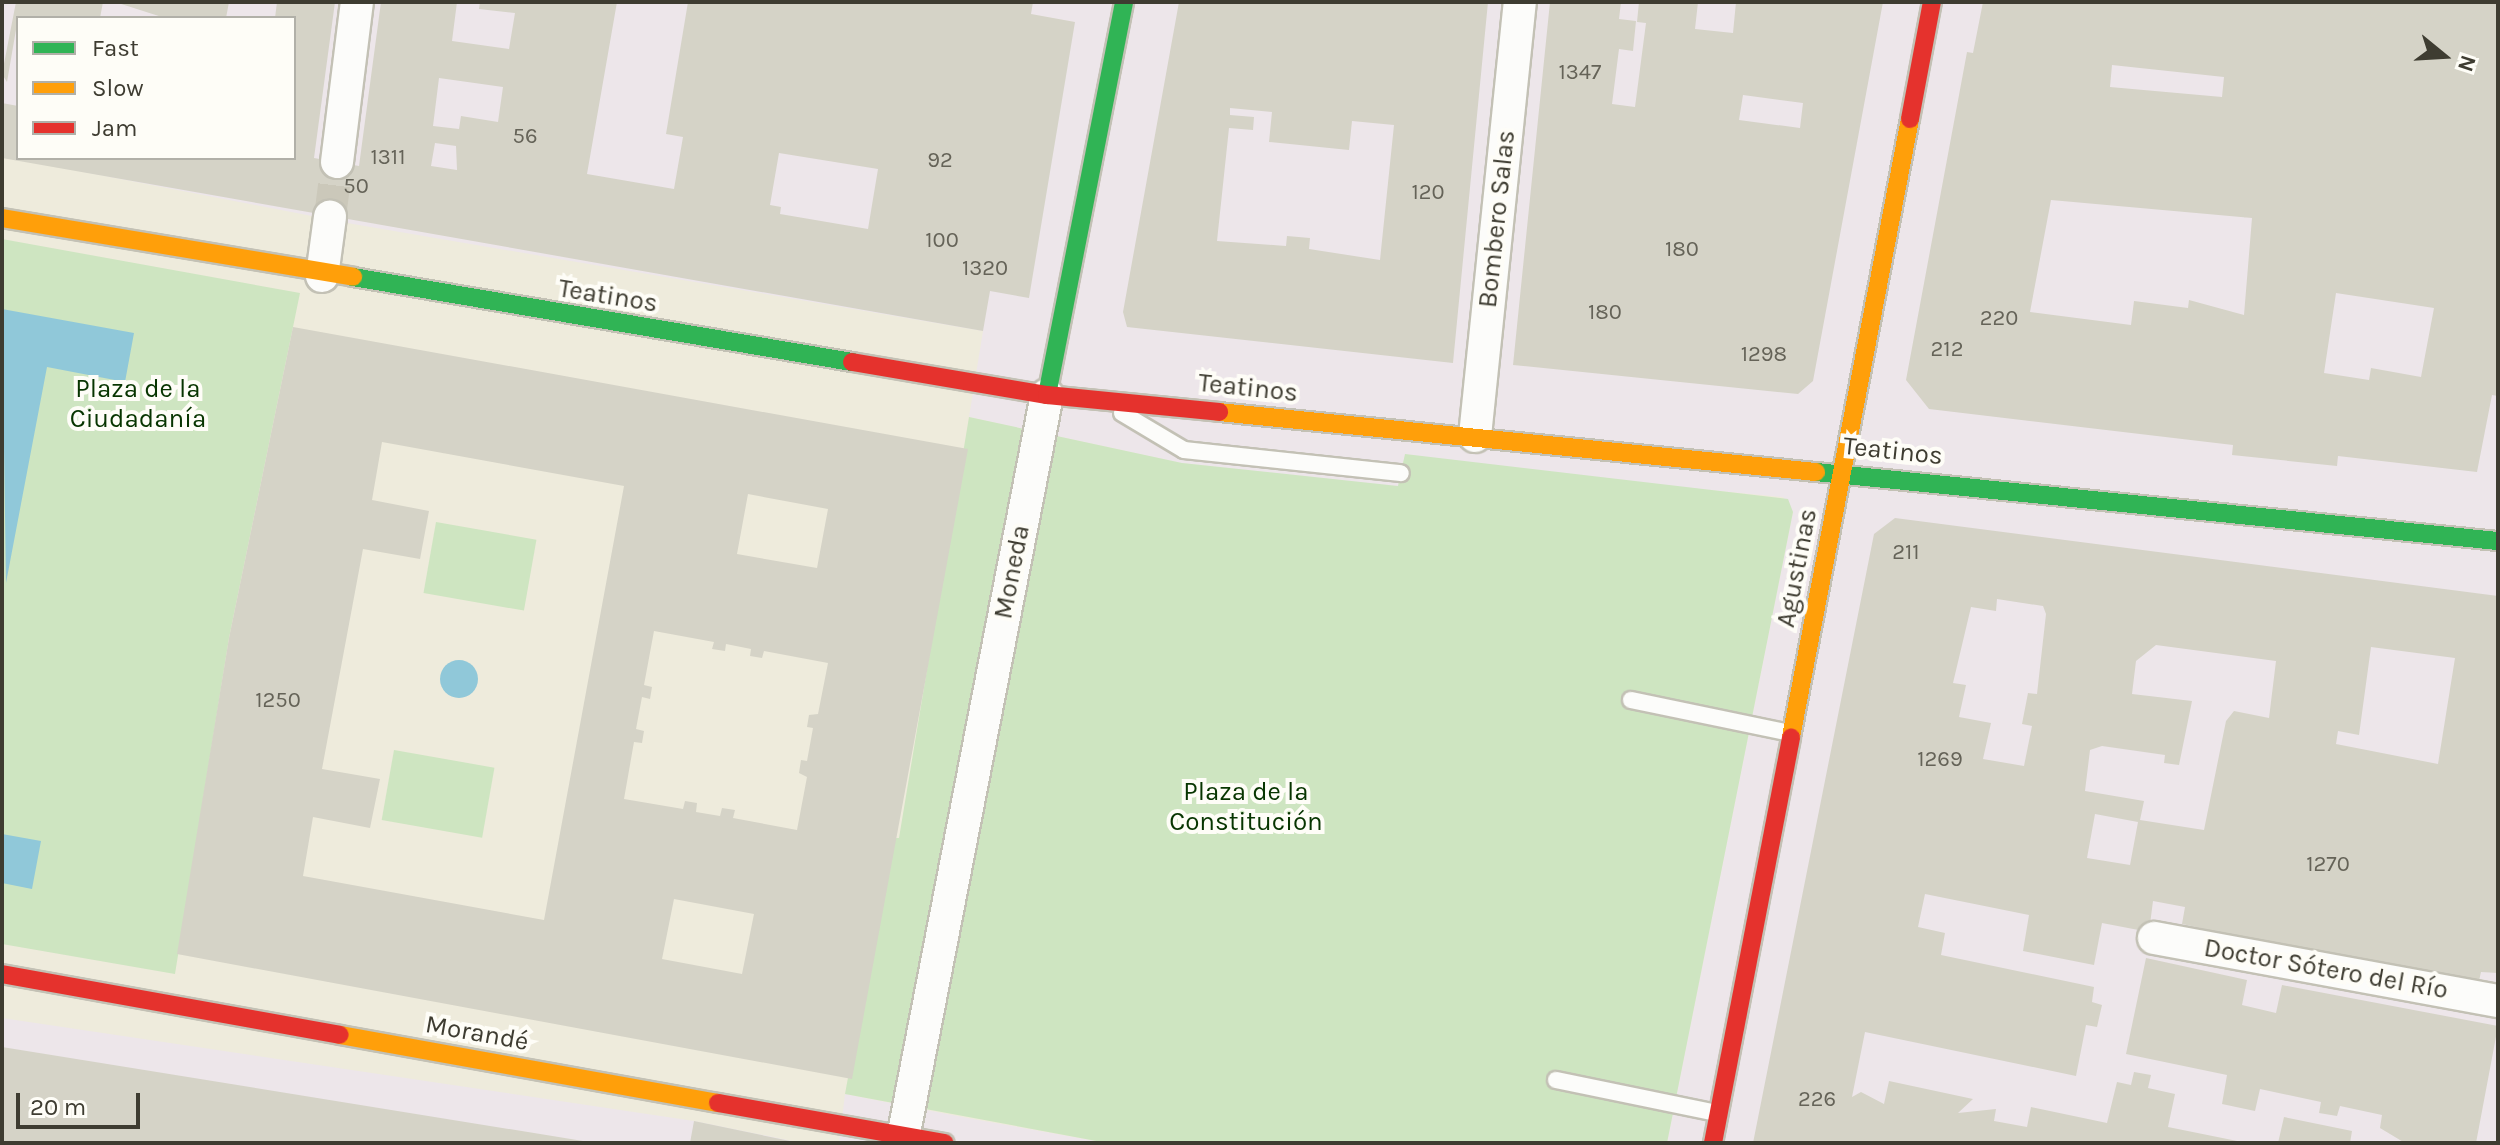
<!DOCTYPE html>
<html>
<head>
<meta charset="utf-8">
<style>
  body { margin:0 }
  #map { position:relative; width:2500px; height:1145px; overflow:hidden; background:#eeebdc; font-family:Karla,sans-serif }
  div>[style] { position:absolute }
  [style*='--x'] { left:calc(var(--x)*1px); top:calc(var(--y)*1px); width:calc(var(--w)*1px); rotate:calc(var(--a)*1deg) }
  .commercial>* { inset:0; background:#ede6ea }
  .green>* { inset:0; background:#cee5c1; transform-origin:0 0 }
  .water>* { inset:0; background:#90c8d9 }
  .round { border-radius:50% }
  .building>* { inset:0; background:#d5d3c7 }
  .street-tunnel>* { height:32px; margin-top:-16px; transform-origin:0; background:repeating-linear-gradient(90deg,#cbc8ba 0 32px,transparent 0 48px) }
  .roads { filter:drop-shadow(2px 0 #c3c1b5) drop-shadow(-2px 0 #c3c1b5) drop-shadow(0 2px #c3c1b5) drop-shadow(0 -2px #c3c1b5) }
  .lane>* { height:16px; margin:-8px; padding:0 8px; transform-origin:8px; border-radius:8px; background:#fcfcfa }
  .street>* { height:32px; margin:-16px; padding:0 16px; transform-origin:16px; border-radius:16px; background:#fcfcfa }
  .fast>* { height:18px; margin:-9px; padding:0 9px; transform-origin:9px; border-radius:9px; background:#30b455 }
  .slow>* { height:18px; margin:-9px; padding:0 9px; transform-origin:9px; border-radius:9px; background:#ff9f0a }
  .jam>* { height:18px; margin:-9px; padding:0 9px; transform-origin:9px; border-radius:9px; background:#e5322d }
  span { translate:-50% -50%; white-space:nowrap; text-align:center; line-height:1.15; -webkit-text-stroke:8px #fefdf7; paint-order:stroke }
  .number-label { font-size:22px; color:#656358 }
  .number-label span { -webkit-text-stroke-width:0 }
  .street-label { font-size:26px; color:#3e3c31 }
  .park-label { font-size:26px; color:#073500 }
  .frame { position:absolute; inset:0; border:4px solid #3e3c31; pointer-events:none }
  .legend { position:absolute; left:16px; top:16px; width:280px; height:144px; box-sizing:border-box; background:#fefdf7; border:2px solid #b1b0a8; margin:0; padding:10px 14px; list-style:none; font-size:24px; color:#3e3c31 }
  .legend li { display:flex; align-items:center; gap:16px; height:40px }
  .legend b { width:40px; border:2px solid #b1b0a8 }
  .north { position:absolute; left:2404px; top:16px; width:80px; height:80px; -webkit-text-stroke:6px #fefdf7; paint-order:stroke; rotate:108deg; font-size:22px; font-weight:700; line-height:32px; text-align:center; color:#3e3c31 }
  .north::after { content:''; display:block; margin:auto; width:28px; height:36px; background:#3e3c31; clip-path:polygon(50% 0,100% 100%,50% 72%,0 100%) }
  .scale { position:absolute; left:16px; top:1093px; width:124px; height:36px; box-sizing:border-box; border:4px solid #3e3c31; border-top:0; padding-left:10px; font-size:24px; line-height:28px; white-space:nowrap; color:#3e3c31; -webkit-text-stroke:6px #fefdf7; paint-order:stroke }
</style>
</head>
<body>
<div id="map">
  <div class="commercial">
    <div style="clip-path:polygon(evenodd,2px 2px,2498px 2px,2498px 1143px,1667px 1143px,1793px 512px,1783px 497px,1403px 461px,1398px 487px,1181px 463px,969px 417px,983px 331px,353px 224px,2px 156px,2px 2px,18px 18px,294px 18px,294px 158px,18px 158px,18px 18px)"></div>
    <div style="clip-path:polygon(2px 1018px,694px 1121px,802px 1143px,2px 1143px)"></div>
    <div style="clip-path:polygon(845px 1094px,967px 1118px,1107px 1143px,839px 1143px)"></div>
  </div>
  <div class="green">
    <div style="clip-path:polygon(2px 239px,300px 293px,229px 638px,175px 974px,2px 944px)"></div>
    <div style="clip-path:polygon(969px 417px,1182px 463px,1398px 486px,1405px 454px,1788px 499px,1793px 512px,1667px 1143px,1107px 1143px,845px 1094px,892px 838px,899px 838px)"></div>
    <div style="left:436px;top:522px;width:102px;height:72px;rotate:10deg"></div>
    <div style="left:394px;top:750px;width:102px;height:71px;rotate:10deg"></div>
  </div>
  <div class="water">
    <div style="clip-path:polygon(2px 309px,134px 333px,125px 382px,47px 367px,6px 583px)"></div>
    <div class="round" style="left:440px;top:660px;width:38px;height:38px"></div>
    <div style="clip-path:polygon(2px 834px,41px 841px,32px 889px,2px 883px)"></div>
  </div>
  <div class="building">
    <div style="clip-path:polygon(16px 2px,103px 2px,100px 18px,18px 18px,7px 82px,2px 74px)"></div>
    <div style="clip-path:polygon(115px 2px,229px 2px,226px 18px,165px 18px)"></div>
    <div style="clip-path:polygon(evenodd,277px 2px,335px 2px,314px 158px,359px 166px,381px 2px,457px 2px,452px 41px,509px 49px,515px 13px,479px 9px,480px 2px,617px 2px,587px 174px,674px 189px,683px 137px,666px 134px,688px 2px,1033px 2px,1031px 14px,1075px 22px,1029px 298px,990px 291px,983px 331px,2px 158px,2px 103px,18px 106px,18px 158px,294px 158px,294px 18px,275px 18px,277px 2px,439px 78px,503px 87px,498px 122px,461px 116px,459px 129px,433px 126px,439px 78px,277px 2px,435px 143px,456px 146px,457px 170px,431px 166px,435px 143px,277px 2px,779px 153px,878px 169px,868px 229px,780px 214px,781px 207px,770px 205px,779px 153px)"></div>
    <div style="clip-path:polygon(evenodd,1179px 2px,1488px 2px,1453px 363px,1127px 327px,1123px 312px,1179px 2px,1230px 108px,1272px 112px,1269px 142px,1349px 150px,1352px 121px,1394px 125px,1380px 260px,1309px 249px,1310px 238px,1287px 236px,1286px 246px,1217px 241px,1229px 128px,1253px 130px,1254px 117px,1230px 115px,1230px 108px)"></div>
    <div style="clip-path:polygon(evenodd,1550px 2px,1621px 2px,1619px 19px,1636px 21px,1633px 51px,1619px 49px,1612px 104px,1635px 107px,1646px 23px,1637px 22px,1639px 2px,1698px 2px,1695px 29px,1733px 33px,1736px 2px,1883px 2px,1813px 381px,1798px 394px,1513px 365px,1550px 2px,1743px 95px,1803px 103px,1800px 128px,1739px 120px,1743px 95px)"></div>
    <div style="clip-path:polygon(evenodd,1983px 2px,2498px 2px,2498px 396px,2492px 395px,2477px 472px,2338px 456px,2337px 466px,2232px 455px,2233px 445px,1929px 409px,1906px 380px,1967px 52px,1973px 53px,1983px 2px,2112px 65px,2224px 77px,2222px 97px,2110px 87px,2112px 65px,1983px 2px,2051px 200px,2252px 218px,2244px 315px,2189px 300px,2188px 308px,2134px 301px,2131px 325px,2030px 312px,2051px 200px,1983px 2px,2336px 293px,2434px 308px,2421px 377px,2371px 368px,2369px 380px,2324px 373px,2336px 293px)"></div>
    <div style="clip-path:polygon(evenodd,293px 327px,968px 449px,852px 1079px,177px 954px,229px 638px,293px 327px,382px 442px,624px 486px,544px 920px,303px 876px,313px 817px,370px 828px,380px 779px,322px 769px,363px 549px,420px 559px,429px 511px,372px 500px,382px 442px,293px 327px,748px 494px,828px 509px,817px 568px,737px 554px,748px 494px,293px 327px,654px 631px,714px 642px,712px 649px,725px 651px,726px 644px,751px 649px,750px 656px,762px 658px,764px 651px,828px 663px,818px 714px,809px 715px,807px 727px,813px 728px,807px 761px,801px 760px,799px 773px,807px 777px,797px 830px,733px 818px,735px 810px,722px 808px,720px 816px,696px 812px,697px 803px,685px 801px,683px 809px,624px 799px,634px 742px,642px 743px,644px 731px,636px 729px,642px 697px,650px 699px,652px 687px,644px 685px,654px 631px,293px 327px,674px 899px,754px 914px,742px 974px,662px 959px,674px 899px)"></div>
    <div style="clip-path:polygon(evenodd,1895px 518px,2498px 596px,2498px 973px,2481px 972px,2479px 981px,2349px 960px,2182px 924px,2185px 907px,2153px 901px,2149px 932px,2102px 923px,2094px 965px,2023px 951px,2029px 915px,1925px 894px,1918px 927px,1945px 933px,1941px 955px,2094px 987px,2092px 1002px,2102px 1005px,2097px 1027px,2086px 1025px,2076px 1076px,1865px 1032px,1852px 1097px,1861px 1092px,1884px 1104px,1889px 1081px,1973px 1099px,1958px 1113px,1996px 1109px,1994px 1121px,2027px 1127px,2031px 1107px,2107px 1123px,2117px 1082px,2131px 1085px,2134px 1072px,2151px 1075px,2148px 1088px,2175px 1094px,2168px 1127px,2247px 1143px,1753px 1143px,1874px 534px,1895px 518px,1997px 599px,2043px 606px,2046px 614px,2037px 694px,2028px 693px,2022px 724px,2032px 726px,2024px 766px,1983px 759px,1991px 723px,1959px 717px,1966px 685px,1953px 683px,1971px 607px,1996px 611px,1997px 599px,1895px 518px,2156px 645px,2276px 661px,2269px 718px,2234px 711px,2226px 721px,2204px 830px,2140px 820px,2144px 801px,2085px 791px,2090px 750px,2102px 746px,2165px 755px,2164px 763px,2179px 765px,2192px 701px,2132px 694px,2136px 661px,2156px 645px,1895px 518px,2371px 647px,2455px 658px,2438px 764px,2336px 744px,2338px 731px,2359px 735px,2371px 647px,1895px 518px,2095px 814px,2138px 822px,2130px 865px,2087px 858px,2095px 814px)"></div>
    <div style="clip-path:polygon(2146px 958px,2247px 980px,2242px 1005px,2276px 1013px,2282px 985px,2498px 1026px,2476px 1143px,2405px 1143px,2380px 1128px,2382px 1115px,2340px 1106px,2337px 1116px,2319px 1113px,2321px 1102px,2260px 1089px,2255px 1111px,2222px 1104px,2227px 1075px,2126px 1054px)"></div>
    <div style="clip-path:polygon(2px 1047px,583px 1141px,582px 1143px,2px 1143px)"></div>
    <div style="clip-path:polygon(2284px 1117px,2352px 1131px,2350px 1143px,2278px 1143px)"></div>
    <div style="clip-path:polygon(694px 1121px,795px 1142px,795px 1143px,690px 1143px)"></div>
  </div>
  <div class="street-tunnel">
    <div style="--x:330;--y:217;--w:55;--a:-82.7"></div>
  </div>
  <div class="roads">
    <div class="lane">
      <div style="--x:1122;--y:413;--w:72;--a:30.8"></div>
      <div style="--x:1184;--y:450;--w:218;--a:6.1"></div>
      <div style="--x:1631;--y:700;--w:162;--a:11.7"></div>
      <div style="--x:1556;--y:1080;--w:164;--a:11.6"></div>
    </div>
    <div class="street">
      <div style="--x:337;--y:162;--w:161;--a:-82.9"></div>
      <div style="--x:322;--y:276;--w:60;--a:-82.3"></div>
      <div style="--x:1475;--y:436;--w:436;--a:-84.1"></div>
      <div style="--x:2154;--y:938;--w:350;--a:10.4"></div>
      <div style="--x:902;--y:1143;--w:762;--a:-79.03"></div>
    </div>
    <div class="fast">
      <div style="--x:353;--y:277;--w:506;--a:9.67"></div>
      <div style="--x:1047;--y:395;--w:400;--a:-78.9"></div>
      <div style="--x:1816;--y:472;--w:685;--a:5.78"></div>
    </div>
    <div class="slow">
      <div style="--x:2;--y:218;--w:356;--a:9.5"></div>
      <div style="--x:1219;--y:412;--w:600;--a:5.74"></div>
      <div style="--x:1791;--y:737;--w:629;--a:-79.1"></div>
      <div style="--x:340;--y:1035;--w:384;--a:10.2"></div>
    </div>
    <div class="jam">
      <div style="--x:1910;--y:119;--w:119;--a:-79.4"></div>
      <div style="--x:852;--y:362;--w:198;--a:9.6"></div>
      <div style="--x:1047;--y:395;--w:173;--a:5.6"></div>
      <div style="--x:2;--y:974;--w:343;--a:10.2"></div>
      <div style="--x:718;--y:1103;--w:230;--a:10"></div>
      <div style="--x:1713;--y:1143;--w:413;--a:-79.1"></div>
    </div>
  </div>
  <div class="number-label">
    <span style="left:1580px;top:73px">1347</span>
    <span style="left:525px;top:137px">56</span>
    <span style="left:388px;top:158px">1311</span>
    <span style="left:940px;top:161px">92</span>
    <span style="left:356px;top:187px">50</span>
    <span style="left:1428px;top:193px">120</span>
    <span style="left:942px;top:241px">100</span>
    <span style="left:1682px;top:250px">180</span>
    <span style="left:985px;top:269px">1320</span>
    <span style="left:1605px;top:313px">180</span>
    <span style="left:1999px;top:319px">220</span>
    <span style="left:1947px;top:350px">212</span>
    <span style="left:1764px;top:355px">1298</span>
    <span style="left:1906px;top:553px">211</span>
    <span style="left:278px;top:701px">1250</span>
    <span style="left:1940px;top:760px">1269</span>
    <span style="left:2328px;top:865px">1270</span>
    <span style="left:1817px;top:1100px">226</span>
  </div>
  <div class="street-label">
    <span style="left:1497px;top:219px;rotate:-84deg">Bombero Salas</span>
    <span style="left:608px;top:296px;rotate:9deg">Teatinos</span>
    <span style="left:1248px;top:388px;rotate:6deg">Teatinos</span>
    <span style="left:1893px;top:451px;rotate:6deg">Teatinos</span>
    <span style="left:1797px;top:568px;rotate:-79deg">Agustinas</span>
    <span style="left:1012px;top:572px;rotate:-79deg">Moneda</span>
    <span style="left:2326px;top:969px;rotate:10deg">Doctor Sótero del Río</span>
    <span style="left:477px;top:1033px;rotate:10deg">Morandé</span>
  </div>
  <div class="park-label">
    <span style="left:138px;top:404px">Plaza de la<br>Ciudadanía</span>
    <span style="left:1246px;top:807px">Plaza de la<br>Constitución</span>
  </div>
  <div class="frame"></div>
  <ul class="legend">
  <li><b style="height:10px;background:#30b455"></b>Fast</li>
  <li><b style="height:10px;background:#ff9f0a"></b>Slow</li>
  <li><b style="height:10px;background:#e5322d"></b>Jam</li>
  </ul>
  <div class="north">N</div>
  <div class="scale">20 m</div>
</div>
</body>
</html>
